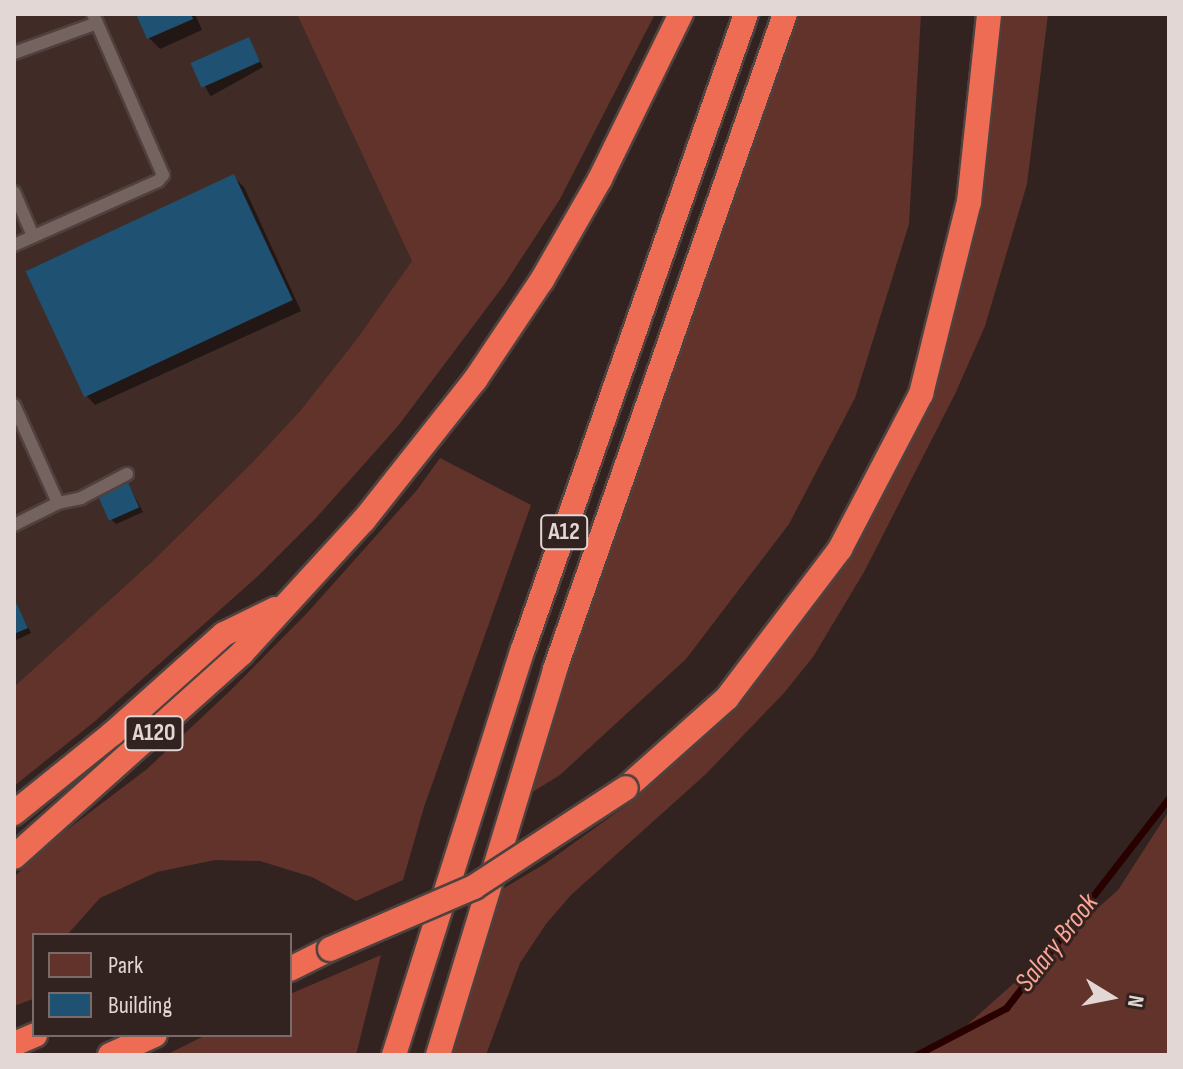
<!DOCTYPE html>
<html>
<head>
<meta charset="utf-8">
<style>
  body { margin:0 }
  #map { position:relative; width:1183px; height:1069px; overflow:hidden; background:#322320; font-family:"Sofia Sans Condensed",sans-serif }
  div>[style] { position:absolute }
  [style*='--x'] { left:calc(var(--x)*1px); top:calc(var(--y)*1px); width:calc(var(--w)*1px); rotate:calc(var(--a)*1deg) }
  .built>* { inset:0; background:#402b26 }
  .green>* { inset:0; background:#61332a }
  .shadow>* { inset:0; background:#0007; transform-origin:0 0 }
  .stream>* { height:7px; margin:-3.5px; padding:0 3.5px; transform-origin:3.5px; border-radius:3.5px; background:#290000 }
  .building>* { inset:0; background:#1f5172; transform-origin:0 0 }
  .roads { filter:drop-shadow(2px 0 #4e413e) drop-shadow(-2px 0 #4e413e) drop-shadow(0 2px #4e413e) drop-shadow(0 -2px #4e413e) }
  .lane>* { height:12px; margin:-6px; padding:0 6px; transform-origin:6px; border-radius:6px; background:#75635f }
  .highway>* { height:24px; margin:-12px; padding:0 12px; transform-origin:12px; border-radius:12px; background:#ef6c54 }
  .bridges { filter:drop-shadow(2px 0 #4e413e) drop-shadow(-2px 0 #4e413e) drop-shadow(0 2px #4e413e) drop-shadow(0 -2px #4e413e) }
  .highway-bridge>* { height:24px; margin:-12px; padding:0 12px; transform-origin:12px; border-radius:12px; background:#ef6c54 }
  span { translate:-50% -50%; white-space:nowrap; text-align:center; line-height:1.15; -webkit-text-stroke:6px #322320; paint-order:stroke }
  .shield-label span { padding:2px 6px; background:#322320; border:2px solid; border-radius:6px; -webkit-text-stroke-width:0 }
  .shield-label { font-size:24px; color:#e2d7d5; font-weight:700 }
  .water-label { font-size:28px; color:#fca594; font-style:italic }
  .frame { position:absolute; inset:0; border:16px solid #e2d7d5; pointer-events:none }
  .legend { position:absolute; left:32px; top:933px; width:260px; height:104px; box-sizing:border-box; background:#322320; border:2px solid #786b68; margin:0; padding:10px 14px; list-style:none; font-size:24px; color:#e2d7d5 }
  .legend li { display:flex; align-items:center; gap:16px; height:40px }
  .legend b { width:40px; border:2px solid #786b68 }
  .north { position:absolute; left:1071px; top:957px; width:80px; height:80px; -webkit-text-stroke:6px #322320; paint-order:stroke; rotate:100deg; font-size:22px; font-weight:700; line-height:32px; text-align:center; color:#e2d7d5 }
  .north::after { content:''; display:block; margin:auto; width:28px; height:36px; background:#e2d7d5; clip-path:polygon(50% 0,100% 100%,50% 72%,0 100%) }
</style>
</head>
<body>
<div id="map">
  <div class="built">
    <div style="clip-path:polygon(14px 14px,365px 14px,469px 242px,306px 453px,14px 700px)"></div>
  </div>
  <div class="green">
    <div style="clip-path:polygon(297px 14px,655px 14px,560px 199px,504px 285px,398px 426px,316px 518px,258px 576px,94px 722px,14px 786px,14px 687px,155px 559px,252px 463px,301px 410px,357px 339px,412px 261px)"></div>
    <div style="clip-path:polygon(795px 14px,921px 14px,909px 224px,855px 398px,789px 524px,686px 659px,560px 775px,523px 798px)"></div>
    <div style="clip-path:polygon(993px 14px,1048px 14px,1027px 184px,985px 326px,955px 394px,864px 572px,813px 657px,784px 693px,706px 774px,571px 895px,546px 924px,520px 963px,486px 1055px,447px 1055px,489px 897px,546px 863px,631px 802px,629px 795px,780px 642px,928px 381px)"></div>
    <div style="clip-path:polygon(440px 458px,531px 505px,424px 807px,403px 880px,356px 901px,312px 877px,260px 861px,215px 860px,157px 872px,100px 898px,67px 935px,34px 935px,33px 999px,14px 1006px,14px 877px,51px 842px,147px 769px,233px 688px,308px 612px,417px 490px)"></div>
    <div style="clip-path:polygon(1169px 811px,1169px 1055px,918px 1055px,957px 1034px,1118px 890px)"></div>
    <div style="clip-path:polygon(381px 955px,356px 1055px,166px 1055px,206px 1035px,290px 1035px,290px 994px)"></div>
  </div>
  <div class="shadow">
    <div style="clip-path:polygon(138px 14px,195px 14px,202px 30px,160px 49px,149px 38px)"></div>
    <div style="left:248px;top:40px;width:31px;height:60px;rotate:61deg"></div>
    <div style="clip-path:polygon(234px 177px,244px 187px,301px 311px,95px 405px,85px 394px,28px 270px)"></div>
    <div style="clip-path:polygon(127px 482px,143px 512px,116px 524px,111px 519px)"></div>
    <div style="clip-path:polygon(14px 600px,31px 633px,14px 641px)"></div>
  </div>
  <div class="stream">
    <div style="--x:916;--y:1055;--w:102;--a:-27.6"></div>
    <div style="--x:1006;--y:1008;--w:266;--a:-52.2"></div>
  </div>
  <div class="building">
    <div style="clip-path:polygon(136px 14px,191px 14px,193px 19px,147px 39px)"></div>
    <div style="left:249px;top:37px;width:27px;height:64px;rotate:66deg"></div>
    <div style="left:234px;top:174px;width:139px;height:230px;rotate:65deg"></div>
    <div style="left:127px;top:480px;width:30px;height:33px;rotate:66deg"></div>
    <div style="clip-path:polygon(14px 598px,28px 628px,14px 634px)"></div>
  </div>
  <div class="roads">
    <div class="lane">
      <div style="--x:14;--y:53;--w:88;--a:-19.9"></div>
      <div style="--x:97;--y:23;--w:10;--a:-114"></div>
      <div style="--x:14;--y:192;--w:48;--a:66.6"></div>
      <div style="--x:14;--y:245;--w:158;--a:-24"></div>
      <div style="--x:158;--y:181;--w:8;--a:-50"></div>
      <div style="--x:163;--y:175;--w:166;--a:-113.5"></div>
      <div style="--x:14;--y:405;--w:107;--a:65.8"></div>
      <div style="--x:58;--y:503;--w:24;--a:-12"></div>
      <div style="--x:81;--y:498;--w:52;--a:-27.6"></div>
      <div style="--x:14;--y:525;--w:49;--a:-26.6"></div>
    </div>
    <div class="highway">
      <div style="--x:626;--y:788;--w:135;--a:-41.7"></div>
      <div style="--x:727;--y:698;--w:187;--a:-52.8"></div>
      <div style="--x:840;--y:549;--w:175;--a:-62.4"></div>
      <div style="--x:921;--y:394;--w:198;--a:-76"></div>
      <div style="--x:969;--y:202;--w:189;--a:-83.9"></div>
      <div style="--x:14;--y:813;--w:126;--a:-38.9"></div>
      <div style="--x:112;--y:734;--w:150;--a:-41.8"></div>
      <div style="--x:224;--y:634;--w:57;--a:-26.1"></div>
      <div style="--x:14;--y:857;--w:306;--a:-41.8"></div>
      <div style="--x:242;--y:653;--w:180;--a:-47.5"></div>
      <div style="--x:364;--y:520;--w:179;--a:-51.6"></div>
      <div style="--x:475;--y:380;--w:120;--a:-56.2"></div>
      <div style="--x:542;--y:280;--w:116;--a:-60.1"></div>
      <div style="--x:600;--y:179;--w:184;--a:-63.9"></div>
      <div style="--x:290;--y:969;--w:45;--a:-26.6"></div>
      <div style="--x:14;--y:1044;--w:23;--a:-23"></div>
      <div style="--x:110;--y:1055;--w:49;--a:-24"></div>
      <div style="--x:394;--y:1055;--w:426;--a:-72.4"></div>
      <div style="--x:523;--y:649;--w:673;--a:-70.65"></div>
      <div style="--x:438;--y:1055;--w:403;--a:-73.1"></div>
      <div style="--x:555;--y:669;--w:694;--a:-70.65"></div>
    </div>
  </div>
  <div class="bridges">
    <div class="highway-bridge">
      <div style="--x:330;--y:949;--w:157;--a:-23.3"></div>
      <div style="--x:474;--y:887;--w:181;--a:-33.1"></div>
    </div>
  </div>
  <div class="shield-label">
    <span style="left:564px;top:532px">A12</span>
    <span style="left:154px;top:733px">A120</span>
  </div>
  <div class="water-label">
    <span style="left:1057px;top:943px;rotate:-52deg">Salary Brook</span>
  </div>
  <div class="frame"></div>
  <ul class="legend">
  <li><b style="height:22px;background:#61332a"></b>Park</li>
  <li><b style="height:22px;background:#1f5172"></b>Building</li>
  </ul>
  <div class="north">N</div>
</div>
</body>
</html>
